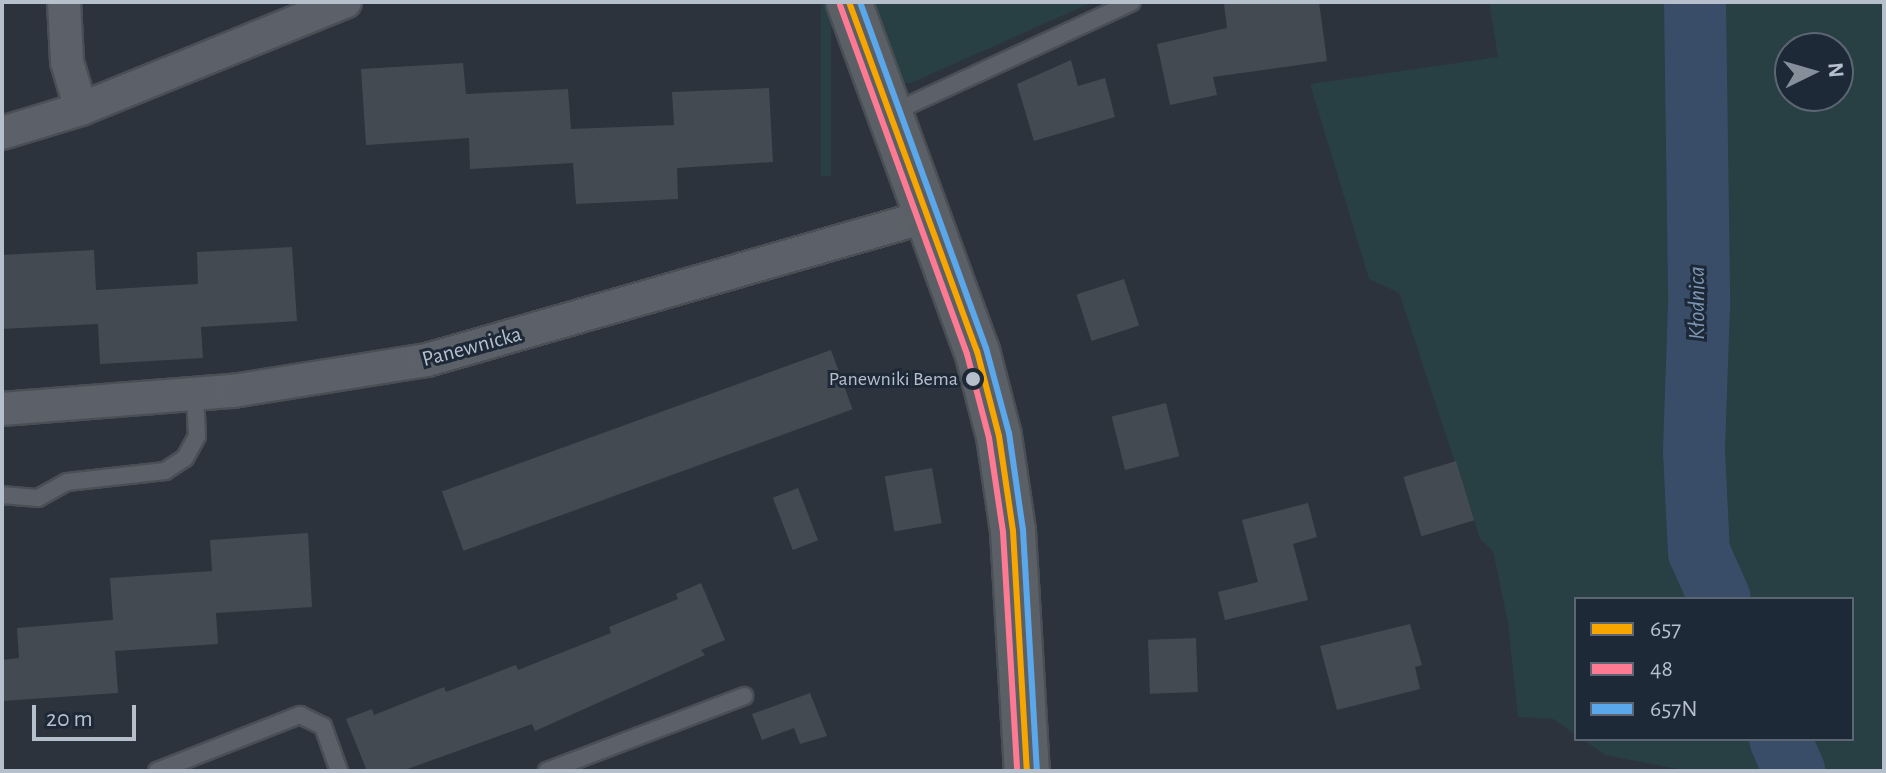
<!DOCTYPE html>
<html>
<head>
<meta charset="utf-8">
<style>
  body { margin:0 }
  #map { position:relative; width:1886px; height:773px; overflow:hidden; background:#2c333c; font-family:"Alegreya Sans",sans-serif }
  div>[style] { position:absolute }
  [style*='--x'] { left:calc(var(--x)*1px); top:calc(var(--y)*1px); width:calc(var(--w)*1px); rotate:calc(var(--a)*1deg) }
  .green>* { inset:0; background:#283f43; transform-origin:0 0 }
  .river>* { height:62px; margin:-31px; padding:0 31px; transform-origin:31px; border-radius:31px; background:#394d68 }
  .building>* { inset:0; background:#444a51; transform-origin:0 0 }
  .roads { filter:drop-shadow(2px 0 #4a4f56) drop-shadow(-2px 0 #4a4f56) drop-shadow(0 2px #4a4f56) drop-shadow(0 -2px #4a4f56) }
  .lane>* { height:16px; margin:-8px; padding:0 8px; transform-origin:8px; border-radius:8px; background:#5c6169 }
  .street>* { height:32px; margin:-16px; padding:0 16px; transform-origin:16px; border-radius:16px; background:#5c6169 }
  .secondary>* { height:44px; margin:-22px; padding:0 22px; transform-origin:22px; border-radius:22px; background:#5b6067 }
  .bus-1>* { height:6px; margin:-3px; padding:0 3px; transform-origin:3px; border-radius:3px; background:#f7a600 }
  .bus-2>* { height:6px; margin:-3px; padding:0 3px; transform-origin:3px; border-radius:3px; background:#fe7a93 }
  .bus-3>* { height:6px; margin:-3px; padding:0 3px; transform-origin:3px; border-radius:3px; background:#5aa8eb }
  .dots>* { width:22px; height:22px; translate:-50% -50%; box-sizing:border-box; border:4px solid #1e2938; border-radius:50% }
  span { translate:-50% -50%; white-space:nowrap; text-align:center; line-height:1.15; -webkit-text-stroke:6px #1e2938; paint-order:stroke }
  .bus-label { font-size:20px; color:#b6bfcc }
  .right { translate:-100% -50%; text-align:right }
  .street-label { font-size:22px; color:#b6bfcc }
  .water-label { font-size:24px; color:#7c96b4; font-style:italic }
  .frame { position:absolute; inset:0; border:4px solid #b6bfcc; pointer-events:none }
  .legend { position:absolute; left:1574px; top:597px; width:280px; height:144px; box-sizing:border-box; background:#1e2938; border:2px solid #5b6573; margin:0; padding:10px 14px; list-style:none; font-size:24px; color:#b6bfcc }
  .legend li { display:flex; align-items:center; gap:16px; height:40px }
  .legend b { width:40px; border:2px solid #5b6573 }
  .north { position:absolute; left:1774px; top:32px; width:80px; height:80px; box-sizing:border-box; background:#1e2938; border:2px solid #5b6573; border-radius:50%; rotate:85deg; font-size:22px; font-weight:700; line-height:32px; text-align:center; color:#b6bfcc }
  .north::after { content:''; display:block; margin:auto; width:28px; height:36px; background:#868e9a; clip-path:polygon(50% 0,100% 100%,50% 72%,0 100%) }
  .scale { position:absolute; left:32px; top:705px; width:104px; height:36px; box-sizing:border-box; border:4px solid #b6bfcc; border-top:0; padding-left:10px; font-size:24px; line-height:28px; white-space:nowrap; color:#b6bfcc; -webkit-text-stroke:6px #1e2938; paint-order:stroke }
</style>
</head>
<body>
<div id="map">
  <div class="green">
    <div style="left:821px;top:2px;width:10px;height:174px"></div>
    <div style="clip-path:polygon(867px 2px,1093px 2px,911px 83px,897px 83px)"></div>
    <div style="clip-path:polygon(1489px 2px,1676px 2px,1675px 45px,1684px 86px,1693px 555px,1712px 599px,1576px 599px,1576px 735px,1553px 719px,1518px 717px,1508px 623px,1493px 551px,1480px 539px,1474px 520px,1399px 293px,1369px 279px,1310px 84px,1498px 57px)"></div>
    <div style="clip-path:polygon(evenodd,1718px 2px,1884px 2px,1884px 771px,1806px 771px,1791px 739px,1852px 739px,1852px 599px,1731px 599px,1711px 551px,1704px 468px,1718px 2px,1838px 48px,1838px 96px,1790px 96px,1790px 48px,1838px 48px)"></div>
    <div style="clip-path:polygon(1582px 739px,1774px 739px,1788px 771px,1687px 771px,1605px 755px)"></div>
  </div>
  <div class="river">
    <div style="--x:1695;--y:2;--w:304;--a:89.2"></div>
    <div style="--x:1699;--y:306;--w:145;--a:92"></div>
    <div style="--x:1694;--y:451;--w:101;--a:87.2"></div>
    <div style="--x:1699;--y:552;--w:51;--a:65.9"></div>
    <div style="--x:1780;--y:739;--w:35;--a:66"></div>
  </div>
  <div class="building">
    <div style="clip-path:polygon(1319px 2px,1327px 61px,1213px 77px,1217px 95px,1170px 105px,1157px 44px,1227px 28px,1224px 4px)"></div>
    <div style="clip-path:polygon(1071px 60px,1078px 86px,1105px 78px,1115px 117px,1034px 141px,1017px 84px)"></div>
    <div style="clip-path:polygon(463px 63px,466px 94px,568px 89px,571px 129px,674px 125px,672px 92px,769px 88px,773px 162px,677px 168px,678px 199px,576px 204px,573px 163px,470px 169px,469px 138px,366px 145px,361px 69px)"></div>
    <div style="clip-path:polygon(292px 247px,297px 321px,201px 327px,203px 358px,100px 364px,98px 324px,2px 329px,2px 255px,94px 250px,96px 290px,198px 284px,197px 252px)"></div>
    <div style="left:1124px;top:279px;width:49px;height:50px;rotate:72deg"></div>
    <div style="left:831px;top:350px;width:63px;height:414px;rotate:70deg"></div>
    <div style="left:1166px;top:403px;width:55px;height:56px;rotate:76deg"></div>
    <div style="left:1456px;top:461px;width:62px;height:55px;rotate:73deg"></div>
    <div style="left:932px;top:468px;width:56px;height:48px;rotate:80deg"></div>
    <div style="left:798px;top:488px;width:56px;height:27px;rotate:69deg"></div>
    <div style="clip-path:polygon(1308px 503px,1317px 537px,1293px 544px,1308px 600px,1225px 620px,1218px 592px,1258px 582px,1242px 520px)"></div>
    <div style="clip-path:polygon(308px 533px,312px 607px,216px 613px,218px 644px,115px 651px,118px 693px,2px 701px,2px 660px,19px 658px,17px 628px,113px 620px,110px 578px,212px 571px,210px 540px)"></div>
    <div style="clip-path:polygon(701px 583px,725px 640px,701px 650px,705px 655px,535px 731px,532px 724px,402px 771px,367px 771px,346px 719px,372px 709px,374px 715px,444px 687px,446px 692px,516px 665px,518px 670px,611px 633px,609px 627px,678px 599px,676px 594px)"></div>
    <div style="clip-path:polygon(1410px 624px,1422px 665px,1415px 667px,1420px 689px,1337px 710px,1320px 646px)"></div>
    <div style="left:1196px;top:638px;width:54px;height:48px;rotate:88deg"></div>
    <div style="clip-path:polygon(810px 693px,827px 736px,800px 744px,794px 728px,762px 740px,752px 714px)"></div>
  </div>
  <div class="roads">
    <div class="lane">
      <div style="--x:892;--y:113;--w:264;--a:-24.8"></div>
      <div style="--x:2;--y:495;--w:36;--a:5"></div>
      <div style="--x:38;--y:498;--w:33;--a:-29"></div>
      <div style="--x:67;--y:482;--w:99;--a:-6.4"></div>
      <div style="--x:165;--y:471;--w:24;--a:-33"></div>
      <div style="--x:185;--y:458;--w:25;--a:-61"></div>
      <div style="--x:197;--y:436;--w:42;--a:-92.7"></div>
      <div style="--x:157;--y:771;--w:154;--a:-21.4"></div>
      <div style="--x:300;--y:715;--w:25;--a:26"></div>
      <div style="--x:323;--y:726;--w:48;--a:70.4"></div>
      <div style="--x:547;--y:771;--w:211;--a:-20.8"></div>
    </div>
    <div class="street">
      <div style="--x:64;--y:2;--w:60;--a:87.1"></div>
      <div style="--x:67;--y:62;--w:49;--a:73.4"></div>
      <div style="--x:2;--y:133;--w:83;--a:-16.9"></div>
      <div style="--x:81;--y:109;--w:285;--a:-22.1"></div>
      <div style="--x:2;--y:409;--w:232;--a:-4.5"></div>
      <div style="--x:233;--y:391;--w:196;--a:-9.1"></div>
      <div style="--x:427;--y:360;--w:521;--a:-16.04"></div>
    </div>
    <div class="secondary">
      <div style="--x:849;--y:2;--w:372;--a:69.9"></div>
      <div style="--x:977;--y:351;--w:88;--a:75.5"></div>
      <div style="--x:999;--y:436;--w:96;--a:81.6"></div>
      <div style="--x:1013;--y:531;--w:240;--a:86.7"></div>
    </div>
  </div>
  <div class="bus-1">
    <div style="--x:849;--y:2;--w:372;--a:69.9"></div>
    <div style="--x:977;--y:351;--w:88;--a:75.5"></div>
    <div style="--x:999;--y:436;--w:96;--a:81.6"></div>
    <div style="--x:1013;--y:531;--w:240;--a:86.7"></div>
  </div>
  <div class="bus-2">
    <div style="--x:840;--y:5;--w:371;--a:70"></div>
    <div style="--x:967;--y:354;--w:87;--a:75.3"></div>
    <div style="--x:989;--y:438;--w:95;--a:81.5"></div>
    <div style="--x:1003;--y:532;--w:239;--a:86.6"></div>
  </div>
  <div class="bus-3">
    <div style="--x:860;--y:2;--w:368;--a:70"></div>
    <div style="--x:986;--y:348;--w:88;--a:74.9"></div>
    <div style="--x:1009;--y:433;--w:98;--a:81.8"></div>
    <div style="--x:1023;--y:530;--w:240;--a:86.7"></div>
  </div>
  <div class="dots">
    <div style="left:973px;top:379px;background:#b6bfcc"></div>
  </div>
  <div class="bus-label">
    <span class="right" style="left:958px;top:379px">Panewniki Bema</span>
  </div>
  <div class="street-label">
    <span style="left:472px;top:347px;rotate:-15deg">Panewnicka</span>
  </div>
  <div class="water-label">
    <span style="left:1698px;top:303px;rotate:-90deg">Kłodnica</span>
  </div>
  <div class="frame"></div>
  <ul class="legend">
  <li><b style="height:10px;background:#f7a600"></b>657</li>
  <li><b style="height:10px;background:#fe7a93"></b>48</li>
  <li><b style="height:10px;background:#5aa8eb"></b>657N</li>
  </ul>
  <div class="north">N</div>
  <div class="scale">20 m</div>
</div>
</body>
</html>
